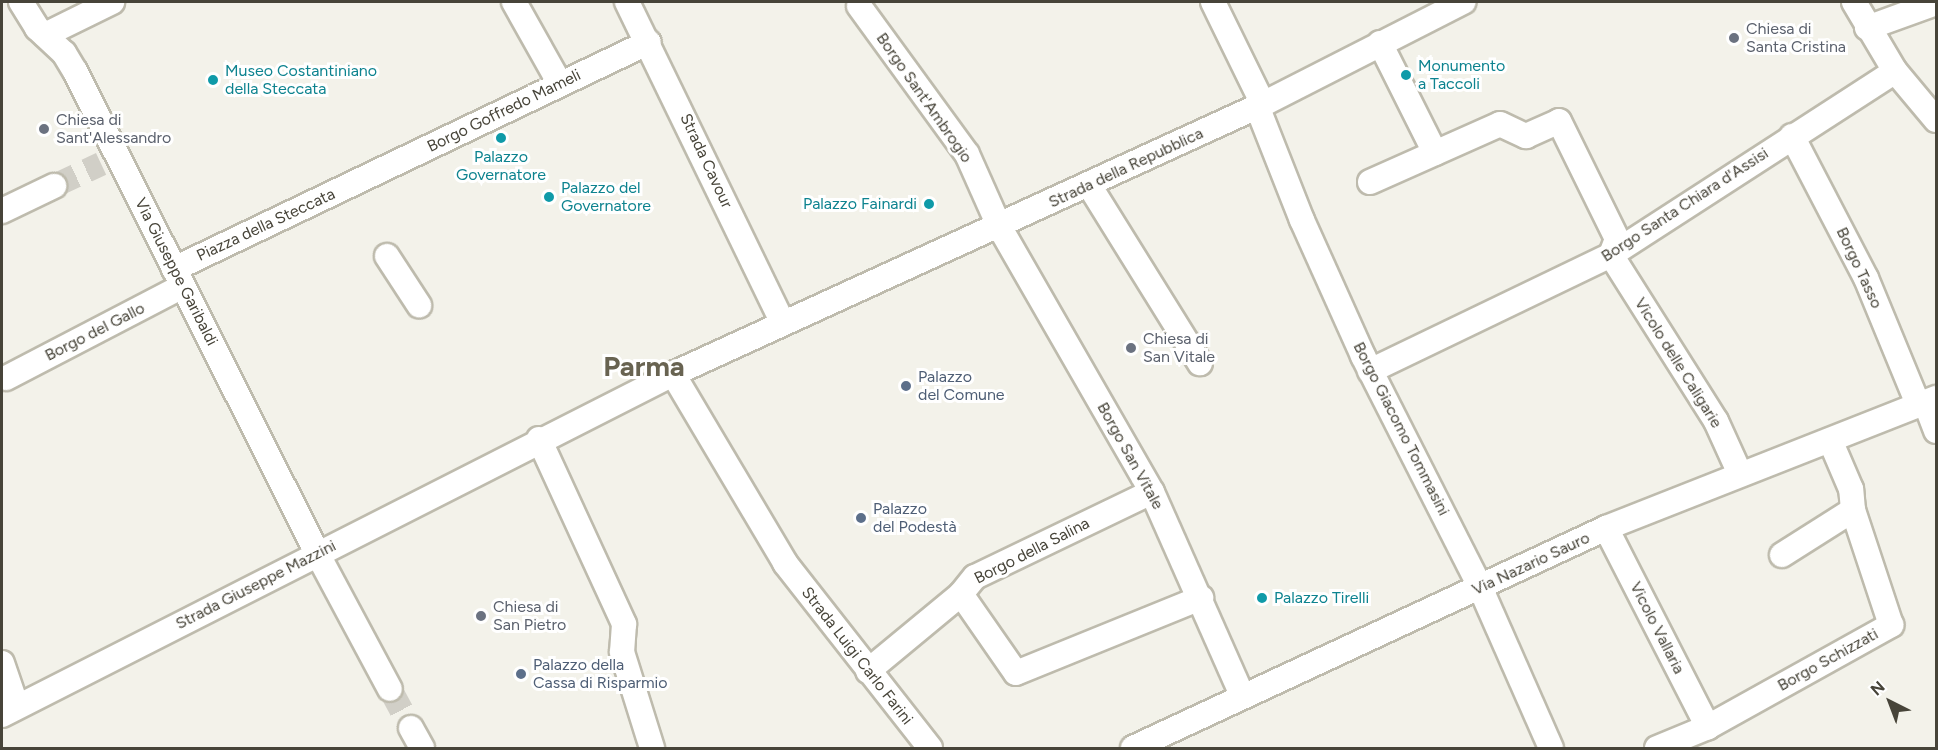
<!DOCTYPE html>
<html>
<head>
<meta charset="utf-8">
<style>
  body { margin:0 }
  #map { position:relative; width:1938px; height:750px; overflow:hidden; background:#f3f2ea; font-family:Figtree,sans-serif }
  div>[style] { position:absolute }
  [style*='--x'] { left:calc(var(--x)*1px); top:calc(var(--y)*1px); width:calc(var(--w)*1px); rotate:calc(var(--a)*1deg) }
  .street-tunnel>* { height:24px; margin-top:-12px; transform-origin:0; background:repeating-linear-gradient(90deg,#d1cfc7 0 24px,transparent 0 36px) }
  .roads { filter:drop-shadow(2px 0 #bebbad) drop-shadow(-2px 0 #bebbad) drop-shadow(0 2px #bebbad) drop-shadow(0 -2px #bebbad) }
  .street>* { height:24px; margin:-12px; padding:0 12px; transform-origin:12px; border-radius:12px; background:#fff }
  .dots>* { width:16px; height:16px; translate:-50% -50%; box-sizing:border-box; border:3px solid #fff; border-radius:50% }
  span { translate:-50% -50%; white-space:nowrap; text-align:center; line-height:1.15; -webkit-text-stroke:6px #fff; paint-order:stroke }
  .worship-label { font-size:16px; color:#5b616d }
  .left { translate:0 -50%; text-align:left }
  .culture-label { font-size:16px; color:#0d838f }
  .right { translate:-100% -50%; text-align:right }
  .street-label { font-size:16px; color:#474439 }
  .service-label { font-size:16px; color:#4e5e75 }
  .town-label { font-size:28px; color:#686351; font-weight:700 }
  .frame { position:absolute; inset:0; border:3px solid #474439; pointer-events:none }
  .north { position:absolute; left:1860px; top:672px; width:60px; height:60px; -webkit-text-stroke:4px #fff; paint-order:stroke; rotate:318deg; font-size:16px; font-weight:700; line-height:24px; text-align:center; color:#474439 }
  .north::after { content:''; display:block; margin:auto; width:21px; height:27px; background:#474439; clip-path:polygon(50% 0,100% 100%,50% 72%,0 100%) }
</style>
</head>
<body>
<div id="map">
  <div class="street-tunnel">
    <div style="--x:54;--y:186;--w:52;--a:-25.1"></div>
    <div style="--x:390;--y:689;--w:44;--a:61.7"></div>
  </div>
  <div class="roads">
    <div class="street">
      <div style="--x:21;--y:2;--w:31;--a:58"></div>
      <div style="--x:37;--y:28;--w:37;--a:43"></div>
      <div style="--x:64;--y:53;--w:21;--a:59"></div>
      <div style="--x:75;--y:71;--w:539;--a:63.34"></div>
      <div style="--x:317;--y:553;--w:154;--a:61.8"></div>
      <div style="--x:514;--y:2;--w:94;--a:60.7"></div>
      <div style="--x:627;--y:2;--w:355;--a:64.1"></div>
      <div style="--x:1213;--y:2;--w:114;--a:63.9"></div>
      <div style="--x:1854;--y:2;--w:80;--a:59.3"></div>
      <div style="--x:1895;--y:71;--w:64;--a:50.1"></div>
      <div style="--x:859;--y:6;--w:183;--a:53.9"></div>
      <div style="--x:967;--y:154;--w:79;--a:66"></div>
      <div style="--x:999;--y:226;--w:307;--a:60.1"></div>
      <div style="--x:1152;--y:492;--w:222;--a:66.1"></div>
      <div style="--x:1867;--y:28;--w:73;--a:-19.9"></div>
      <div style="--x:45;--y:35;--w:75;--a:-26.2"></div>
      <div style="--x:1380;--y:43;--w:123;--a:63.4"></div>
      <div style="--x:1257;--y:106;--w:123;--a:68.5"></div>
      <div style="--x:1302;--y:220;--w:149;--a:65.8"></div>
      <div style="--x:1363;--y:356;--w:259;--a:63.1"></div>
      <div style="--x:1480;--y:587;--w:176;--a:66.2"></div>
      <div style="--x:1792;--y:136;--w:160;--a:62.5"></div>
      <div style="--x:1866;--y:278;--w:136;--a:67.6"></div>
      <div style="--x:1370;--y:182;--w:142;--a:-24"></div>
      <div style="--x:1500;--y:124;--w:29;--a:25"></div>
      <div style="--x:1526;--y:136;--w:36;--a:-24"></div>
      <div style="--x:1559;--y:121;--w:131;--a:63.8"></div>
      <div style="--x:1617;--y:239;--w:17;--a:111"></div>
      <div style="--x:1611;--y:255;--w:196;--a:57.7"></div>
      <div style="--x:1716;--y:421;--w:58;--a:65.6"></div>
      <div style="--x:1089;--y:185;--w:210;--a:58.1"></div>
      <div style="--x:2;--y:211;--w:58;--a:-25.7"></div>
      <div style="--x:387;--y:256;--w:59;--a:56.9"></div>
      <div style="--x:174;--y:269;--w:526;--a:-25.54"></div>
      <div style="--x:1370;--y:371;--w:267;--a:-25.7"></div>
      <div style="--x:1611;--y:255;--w:338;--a:-32.9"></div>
      <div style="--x:673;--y:374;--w:220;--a:59.3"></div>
      <div style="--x:785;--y:563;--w:235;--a:51.9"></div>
      <div style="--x:6;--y:378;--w:199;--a:-27.5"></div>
      <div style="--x:1925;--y:402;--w:31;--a:69"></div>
      <div style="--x:539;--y:439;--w:204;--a:65.3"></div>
      <div style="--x:624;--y:624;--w:28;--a:94"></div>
      <div style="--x:622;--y:652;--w:101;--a:72.6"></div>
      <div style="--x:1606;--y:528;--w:224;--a:62.9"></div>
      <div style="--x:1782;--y:555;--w:84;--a:-32.4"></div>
      <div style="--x:961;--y:594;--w:96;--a:55.2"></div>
      <div style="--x:1016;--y:673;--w:200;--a:-22.1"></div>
      <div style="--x:2;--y:663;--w:46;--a:71.2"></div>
      <div style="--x:868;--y:671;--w:121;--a:-39.6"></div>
      <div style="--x:961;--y:594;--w:22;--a:-51"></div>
      <div style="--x:975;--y:577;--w:196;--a:-25.7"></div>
      <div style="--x:2;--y:715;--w:753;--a:-26.94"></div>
      <div style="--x:673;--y:374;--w:649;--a:-24.59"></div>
      <div style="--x:1263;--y:104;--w:225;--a:-27"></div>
      <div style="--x:411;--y:728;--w:23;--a:61"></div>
      <div style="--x:1133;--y:748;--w:522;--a:-24.94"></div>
      <div style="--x:1606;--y:528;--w:355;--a:-21.5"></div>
      <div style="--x:1657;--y:748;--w:55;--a:-22.4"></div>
      <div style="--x:1708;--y:727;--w:210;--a:-29.1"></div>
      <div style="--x:1891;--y:625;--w:121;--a:-108.3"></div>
      <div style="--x:1853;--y:510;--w:21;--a:-95"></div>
      <div style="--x:1851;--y:489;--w:53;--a:-113.2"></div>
    </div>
  </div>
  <div class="dots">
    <div style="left:1734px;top:38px;background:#6b7280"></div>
    <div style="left:1406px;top:75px;background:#0f9aa8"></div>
    <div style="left:213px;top:80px;background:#0f9aa8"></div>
    <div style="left:44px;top:129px;background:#6b7280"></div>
    <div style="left:501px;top:138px;background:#0f9aa8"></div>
    <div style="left:549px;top:197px;background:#0f9aa8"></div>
    <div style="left:929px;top:204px;background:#0f9aa8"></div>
    <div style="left:1131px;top:348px;background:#6b7280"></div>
    <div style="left:906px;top:386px;background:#5c6f8a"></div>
    <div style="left:861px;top:518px;background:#5c6f8a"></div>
    <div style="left:1262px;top:598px;background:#0f9aa8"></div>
    <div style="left:481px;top:616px;background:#6b7280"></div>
    <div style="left:521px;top:674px;background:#5c6f8a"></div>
  </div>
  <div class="worship-label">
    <span class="left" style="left:1746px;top:38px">Chiesa di<br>Santa Cristina</span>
    <span class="left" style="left:56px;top:129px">Chiesa di<br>Sant'Alessandro</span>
    <span class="left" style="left:1143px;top:348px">Chiesa di<br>San Vitale</span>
    <span class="left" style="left:493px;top:616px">Chiesa di<br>San Pietro</span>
  </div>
  <div class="culture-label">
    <span class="left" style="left:1418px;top:75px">Monumento<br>a Taccoli</span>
    <span class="left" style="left:225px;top:80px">Museo Costantiniano<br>della Steccata</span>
    <span style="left:501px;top:166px">Palazzo<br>Governatore</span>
    <span class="left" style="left:561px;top:197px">Palazzo del<br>Governatore</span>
    <span class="right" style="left:917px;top:204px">Palazzo Fainardi</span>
    <span class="left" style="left:1274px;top:598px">Palazzo Tirelli</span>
  </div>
  <div class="street-label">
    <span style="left:924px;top:98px;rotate:55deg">Borgo Sant'Ambrogio</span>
    <span style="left:504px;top:111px;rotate:-26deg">Borgo Goffredo Mameli</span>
    <span style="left:706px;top:161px;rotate:65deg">Strada Cavour</span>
    <span style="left:1126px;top:168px;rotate:-25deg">Strada della Repubblica</span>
    <span style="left:1685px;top:205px;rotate:-33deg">Borgo Santa Chiara d'Assisi</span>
    <span style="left:266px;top:225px;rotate:-25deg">Piazza della Steccata</span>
    <span style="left:1859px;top:268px;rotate:65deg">Borgo Tasso</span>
    <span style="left:176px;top:272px;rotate:63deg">Via Giuseppe Garibaldi</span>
    <span style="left:95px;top:332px;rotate:-27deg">Borgo del Gallo</span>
    <span style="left:1678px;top:363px;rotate:58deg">Vicolo delle Caligarie</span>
    <span style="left:1401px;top:429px;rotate:63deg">Borgo Giacomo Tommasini</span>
    <span style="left:1130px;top:456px;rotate:61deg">Borgo San Vitale</span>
    <span style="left:1032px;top:551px;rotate:-27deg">Borgo della Salina</span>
    <span style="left:1531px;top:564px;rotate:-25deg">Via Nazario Sauro</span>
    <span style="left:256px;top:585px;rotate:-27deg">Strada Giuseppe Mazzini</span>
    <span style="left:1657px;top:628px;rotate:63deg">Vicolo Vallaria</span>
    <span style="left:857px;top:656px;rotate:52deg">Strada Luigi Carlo Farini</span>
    <span style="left:1828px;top:660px;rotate:-29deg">Borgo Schizzati</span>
  </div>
  <div class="service-label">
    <span class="left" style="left:918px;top:386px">Palazzo<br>del Comune</span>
    <span class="left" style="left:873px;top:518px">Palazzo<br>del Podestà</span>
    <span class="left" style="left:533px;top:674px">Palazzo della<br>Cassa di Risparmio</span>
  </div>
  <div class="town-label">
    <span style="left:644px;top:366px">Parma</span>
  </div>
  <div class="frame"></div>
  <div class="north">N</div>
</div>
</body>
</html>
